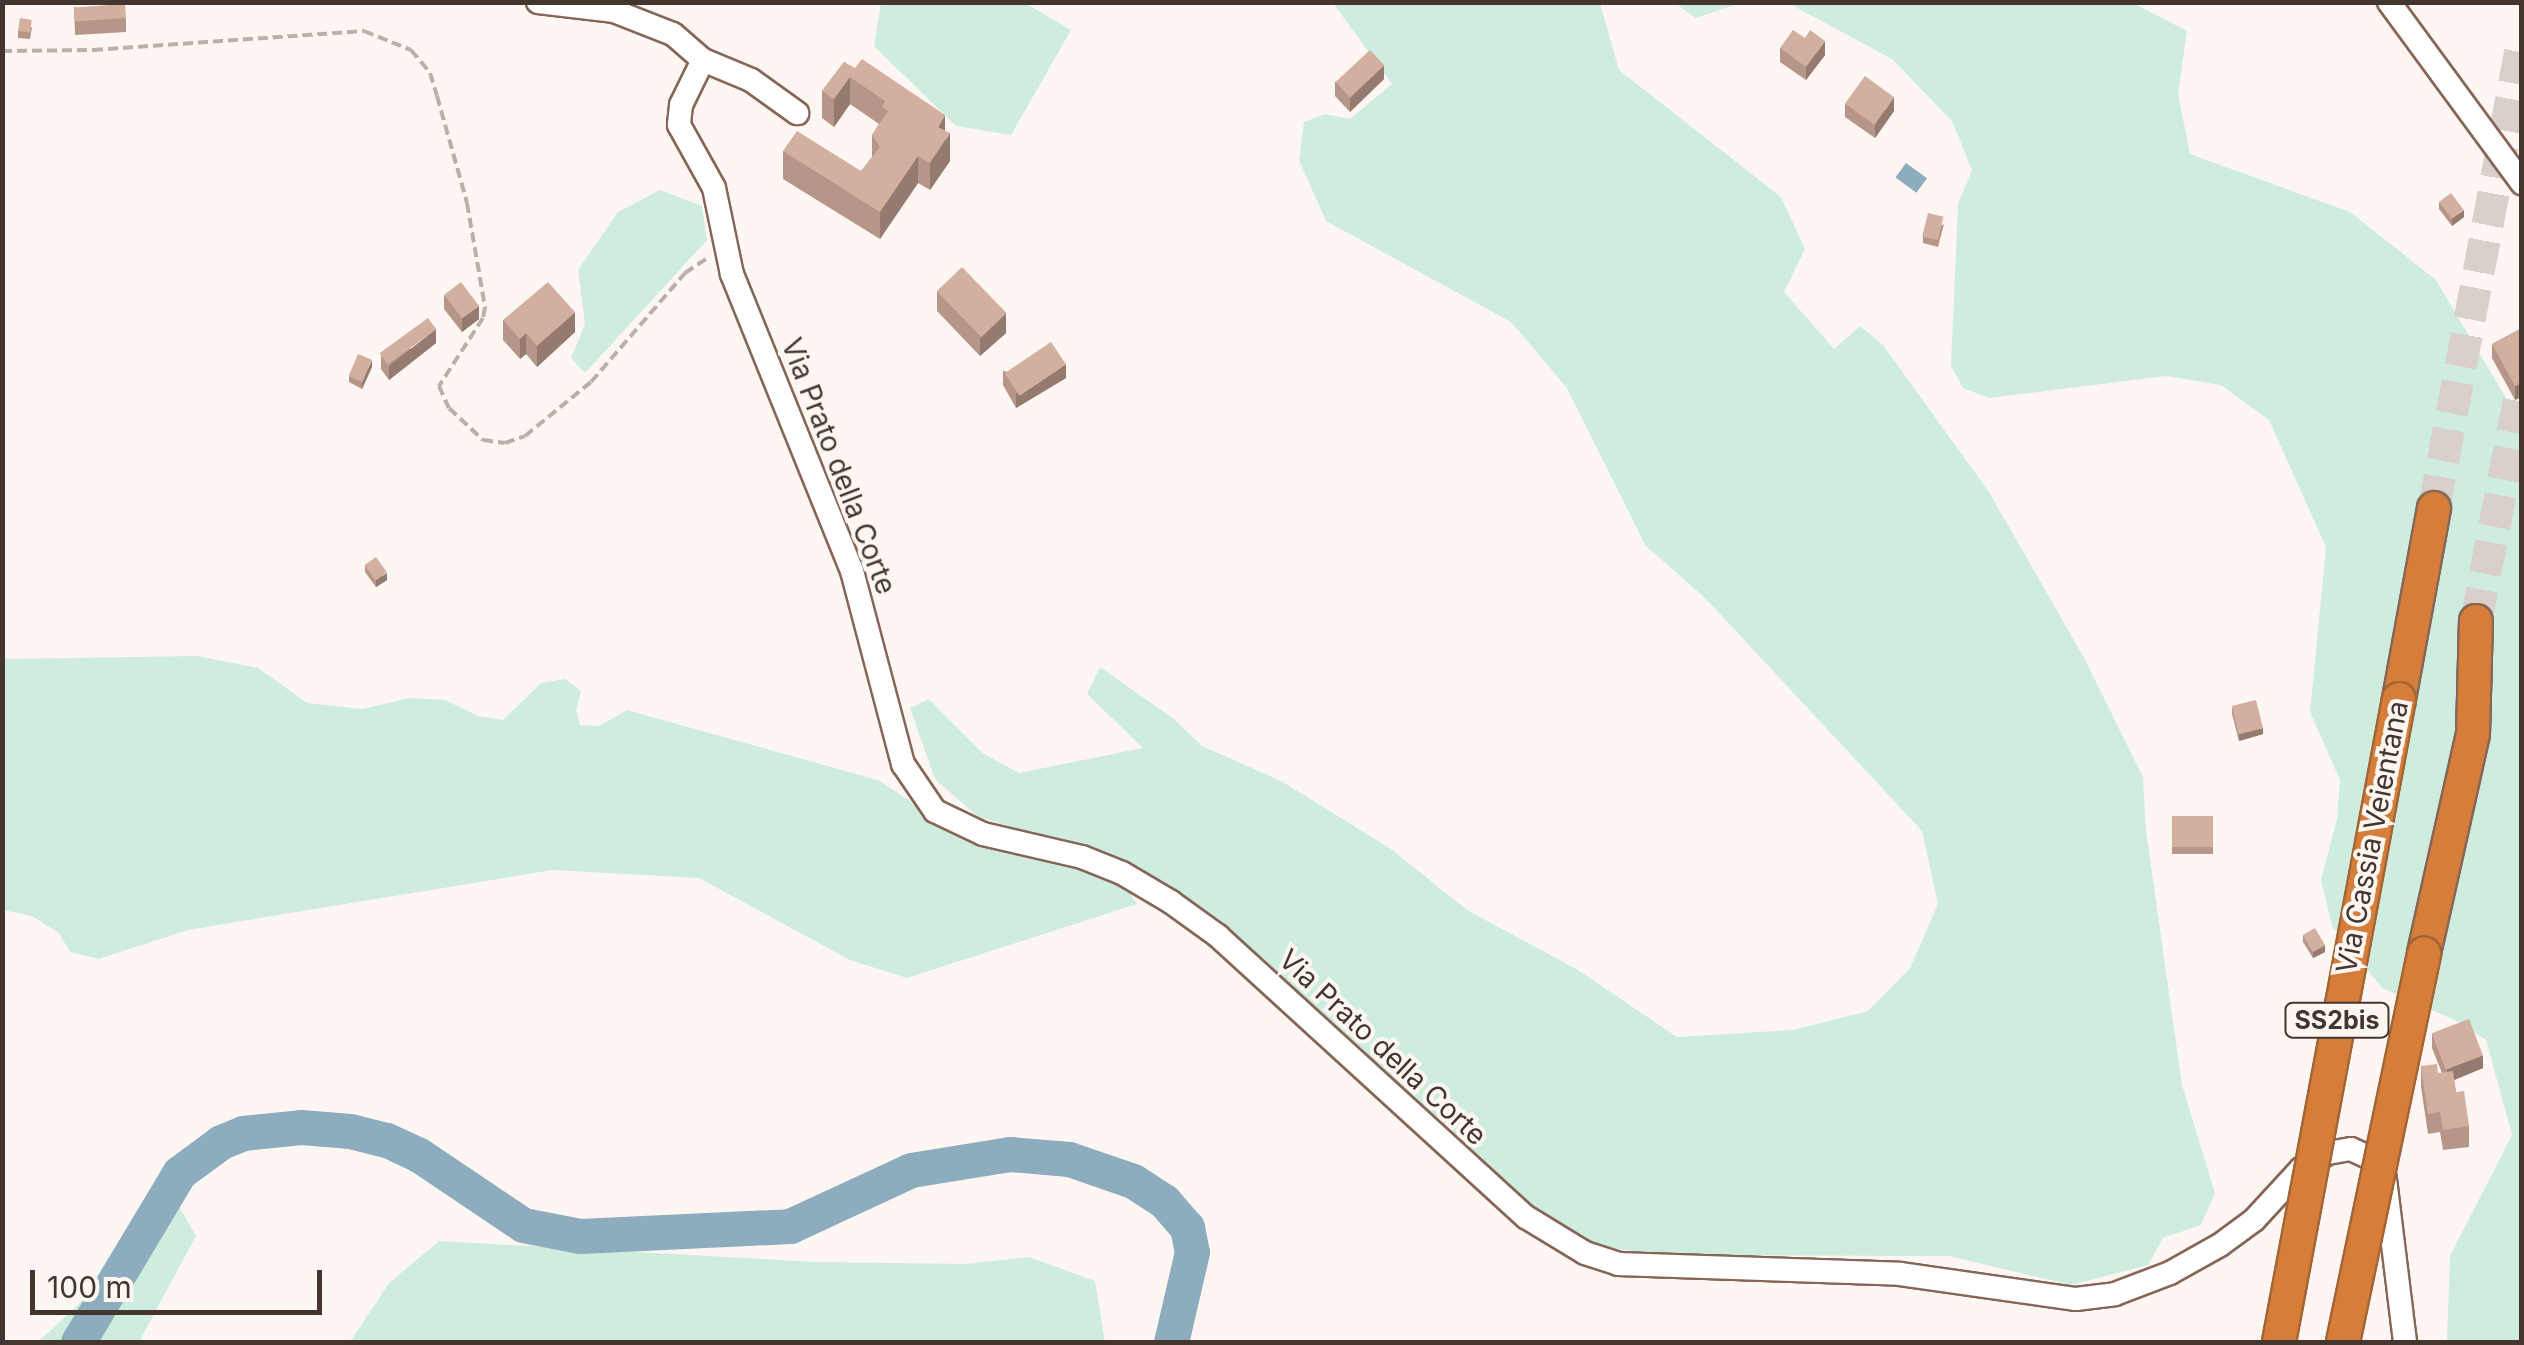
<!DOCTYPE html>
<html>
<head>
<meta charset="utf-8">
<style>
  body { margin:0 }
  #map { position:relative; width:2524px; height:1345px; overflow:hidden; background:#fef6f2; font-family:Inter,sans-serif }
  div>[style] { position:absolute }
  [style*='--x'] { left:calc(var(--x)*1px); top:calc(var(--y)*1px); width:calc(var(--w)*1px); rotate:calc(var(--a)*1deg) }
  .green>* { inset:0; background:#ceedde }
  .water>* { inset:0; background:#8dacbd; transform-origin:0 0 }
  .river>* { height:35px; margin:-17.5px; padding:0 17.5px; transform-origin:17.5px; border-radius:17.5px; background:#8dacbd }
  .highway-tunnel>* { height:32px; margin-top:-16px; transform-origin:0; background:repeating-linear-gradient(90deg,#d9d0cb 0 32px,transparent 0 48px) }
  .path>* { height:4px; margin-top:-2px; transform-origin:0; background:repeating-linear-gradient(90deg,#bab0aa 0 10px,transparent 0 15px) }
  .roads { filter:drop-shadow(2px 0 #866657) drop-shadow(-2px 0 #866657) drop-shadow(0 2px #866657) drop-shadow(0 -2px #866657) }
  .minor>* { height:22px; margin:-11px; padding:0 11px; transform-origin:11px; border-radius:11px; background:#fff }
  .highway>* { height:32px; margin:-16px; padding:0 16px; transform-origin:16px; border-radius:16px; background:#d67e39 }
  .bridges { filter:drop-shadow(2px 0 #a36536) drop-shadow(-2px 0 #a36536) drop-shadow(0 2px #a36536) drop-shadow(0 -2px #a36536) }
  .highway-bridge>* { height:32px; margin:-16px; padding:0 16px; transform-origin:16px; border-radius:16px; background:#d67e39 }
  .wall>* { inset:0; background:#b59689; transform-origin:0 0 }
  .shaded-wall>* { inset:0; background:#947a6f }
  .building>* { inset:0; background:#d3af9f; transform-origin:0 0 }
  span { translate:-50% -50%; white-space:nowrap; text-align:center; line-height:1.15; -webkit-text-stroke:8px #fef6f2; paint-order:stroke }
  .shield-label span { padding:2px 8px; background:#fef6f2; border:2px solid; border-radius:8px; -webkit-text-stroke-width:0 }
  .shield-label { font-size:25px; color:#44362f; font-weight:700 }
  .street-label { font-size:28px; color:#44362f }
  .frame { position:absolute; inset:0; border:5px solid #44362f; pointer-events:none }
  .scale { position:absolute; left:30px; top:1270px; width:292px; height:45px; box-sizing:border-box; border:5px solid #44362f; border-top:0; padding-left:12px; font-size:30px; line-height:35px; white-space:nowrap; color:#44362f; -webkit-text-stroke:8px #fef6f2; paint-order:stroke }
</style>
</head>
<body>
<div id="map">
  <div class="green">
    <div style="clip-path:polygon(881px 3px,1025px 3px,1071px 30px,1011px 135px,956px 126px,874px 46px)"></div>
    <div style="clip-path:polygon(1333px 3px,1600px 3px,1619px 70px,1781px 197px,1805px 249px,1784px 292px,1834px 349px,1860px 326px,1883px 345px,1989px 492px,2083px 656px,2143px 777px,2146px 830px,2182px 1085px,2215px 1193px,2201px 1225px,2163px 1238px,2148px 1265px,2071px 1285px,1949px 1256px,1657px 1255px,1589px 1244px,1532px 1205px,1194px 906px,1047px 839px,977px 816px,935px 779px,910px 708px,929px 699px,982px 753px,1019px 773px,1143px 748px,1087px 694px,1100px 667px,1174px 719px,1202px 746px,1281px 781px,1391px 849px,1467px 910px,1578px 970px,1677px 1037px,1793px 1030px,1868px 1011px,1910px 968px,1938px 904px,1922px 831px,1706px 599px,1645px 545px,1567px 388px,1511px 322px,1326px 221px,1299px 160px,1304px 122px,1325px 114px,1350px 119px,1392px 84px)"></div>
    <div style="clip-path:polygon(1675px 3px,1675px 2px,1740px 3px,1696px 18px)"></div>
    <div style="clip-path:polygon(1788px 3px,2133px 3px,2187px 31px,2178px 94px,2190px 154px,2350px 212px,2436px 280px,2521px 423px,2521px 1342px,2447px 1342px,2450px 1256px,2512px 1135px,2486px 1040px,2459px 1022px,2382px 988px,2332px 926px,2321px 880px,2337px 819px,2340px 780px,2310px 712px,2326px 547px,2269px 420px,2221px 385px,2166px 376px,1989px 398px,1963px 388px,1951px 366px,1958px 204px,1972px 170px,1952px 121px,1892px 59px)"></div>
    <div style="clip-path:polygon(660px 190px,702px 206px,707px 240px,585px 373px,571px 358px,585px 324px,578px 270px,618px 212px)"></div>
    <div style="clip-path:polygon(197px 656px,258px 668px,307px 703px,362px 709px,410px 698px,445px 700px,478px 716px,503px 720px,541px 683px,565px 679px,581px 691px,576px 710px,580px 725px,599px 726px,627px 710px,878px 780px,968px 839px,1081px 866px,1126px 886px,1137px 904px,907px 978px,850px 960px,699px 878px,552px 870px,188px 930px,99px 959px,70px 952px,59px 933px,32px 916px,3px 910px,3px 659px)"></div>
    <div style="clip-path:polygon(180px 1208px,196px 1236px,139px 1342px,38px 1342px,80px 1303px,137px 1212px)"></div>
    <div style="clip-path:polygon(439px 1241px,816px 1262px,965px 1264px,1029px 1257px,1095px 1281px,1105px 1342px,350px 1342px,389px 1283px)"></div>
  </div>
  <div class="water">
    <div style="left:1906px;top:163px;width:26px;height:18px;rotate:36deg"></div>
  </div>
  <div class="river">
    <div style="--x:78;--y:1342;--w:197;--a:-59.1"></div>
    <div style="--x:179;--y:1173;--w:52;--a:-36.4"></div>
    <div style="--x:221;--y:1142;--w:24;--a:-22"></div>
    <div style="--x:243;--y:1133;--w:58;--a:-5.9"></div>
    <div style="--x:301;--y:1127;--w:49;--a:4.7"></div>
    <div style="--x:350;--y:1131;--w:38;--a:14"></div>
    <div style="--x:387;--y:1140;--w:35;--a:25"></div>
    <div style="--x:419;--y:1155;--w:125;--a:33.9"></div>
    <div style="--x:523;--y:1225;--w:58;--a:10.9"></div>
    <div style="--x:580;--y:1236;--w:210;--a:-2.7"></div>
    <div style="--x:790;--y:1226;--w:133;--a:-24.8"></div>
    <div style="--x:911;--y:1170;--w:100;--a:-9.2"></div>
    <div style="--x:1010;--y:1154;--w:59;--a:4.8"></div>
    <div style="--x:1069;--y:1159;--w:68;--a:19"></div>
    <div style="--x:1133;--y:1181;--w:37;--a:33"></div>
    <div style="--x:1164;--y:1201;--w:35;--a:49"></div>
    <div style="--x:1187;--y:1227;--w:25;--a:79"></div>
    <div style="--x:1192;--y:1252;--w:92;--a:103.1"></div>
  </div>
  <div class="highway-tunnel">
    <div style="--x:2434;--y:508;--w:473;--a:-79.3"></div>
    <div style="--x:2476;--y:621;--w:241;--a:-79"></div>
  </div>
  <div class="path">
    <div style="--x:2;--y:51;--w:91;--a:-0.6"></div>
    <div style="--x:93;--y:50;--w:272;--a:-4"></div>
    <div style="--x:364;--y:31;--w:51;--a:22"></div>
    <div style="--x:411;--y:50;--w:30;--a:50"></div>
    <div style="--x:430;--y:73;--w:24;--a:73"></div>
    <div style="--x:437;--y:96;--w:111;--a:74.3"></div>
    <div style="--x:467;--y:203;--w:106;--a:80.2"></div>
    <div style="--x:485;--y:307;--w:11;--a:100"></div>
    <div style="--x:483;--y:318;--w:81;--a:122.9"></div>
    <div style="--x:439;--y:386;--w:24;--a:66"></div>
    <div style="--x:449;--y:408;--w:47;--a:43.3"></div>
    <div style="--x:483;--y:440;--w:22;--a:8"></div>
    <div style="--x:505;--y:443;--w:21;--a:-19"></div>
    <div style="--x:525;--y:436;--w:85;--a:-39.3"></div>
    <div style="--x:591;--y:382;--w:144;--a:-49.2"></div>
    <div style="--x:685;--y:273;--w:29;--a:-34"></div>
  </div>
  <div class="roads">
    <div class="minor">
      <div style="--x:538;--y:2;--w:77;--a:6.8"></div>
      <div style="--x:614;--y:11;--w:63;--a:21.3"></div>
      <div style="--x:673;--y:34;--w:40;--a:41"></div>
      <div style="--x:703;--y:60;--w:52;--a:22.6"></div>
      <div style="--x:751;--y:80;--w:57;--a:35.7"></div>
      <div style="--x:2389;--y:2;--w:225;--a:53.7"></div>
      <div style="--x:703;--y:60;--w:50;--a:116.1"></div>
      <div style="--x:681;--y:105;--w:20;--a:96"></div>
      <div style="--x:679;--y:125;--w:72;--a:60.9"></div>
      <div style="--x:714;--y:188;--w:88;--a:78.2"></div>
      <div style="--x:732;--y:274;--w:320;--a:68"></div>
      <div style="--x:852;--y:571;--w:200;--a:75.2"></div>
      <div style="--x:903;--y:764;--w:57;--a:55.8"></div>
      <div style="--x:935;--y:811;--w:53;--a:25.6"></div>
      <div style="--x:983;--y:834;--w:102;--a:13.1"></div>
      <div style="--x:1082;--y:857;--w:43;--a:21.8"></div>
      <div style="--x:1122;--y:873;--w:57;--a:30.6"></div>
      <div style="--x:1171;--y:902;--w:58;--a:35.9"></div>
      <div style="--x:1218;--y:936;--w:417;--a:42.4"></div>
      <div style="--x:1526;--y:1217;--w:69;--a:31.4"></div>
      <div style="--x:1585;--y:1253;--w:35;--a:18"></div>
      <div style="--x:1618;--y:1264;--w:282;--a:2"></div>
      <div style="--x:1900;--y:1274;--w:178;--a:8.1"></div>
      <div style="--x:2076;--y:1299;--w:39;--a:-7"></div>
      <div style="--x:2115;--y:1294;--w:59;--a:-20.9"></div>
      <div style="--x:2170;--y:1273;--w:57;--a:-29.2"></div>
      <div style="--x:2220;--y:1245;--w:42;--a:-36.3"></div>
      <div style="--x:2254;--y:1220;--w:69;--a:-47.3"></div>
      <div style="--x:2301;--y:1169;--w:31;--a:-31"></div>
      <div style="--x:2328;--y:1153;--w:23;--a:-10"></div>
      <div style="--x:2351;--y:1149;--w:23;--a:25"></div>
      <div style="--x:2372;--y:1159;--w:24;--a:57"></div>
      <div style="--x:2385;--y:1179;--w:164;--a:83"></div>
    </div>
    <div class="highway">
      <div style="--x:2399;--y:699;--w:194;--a:-79.6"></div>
      <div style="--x:2424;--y:953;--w:224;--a:-77.4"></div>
      <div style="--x:2473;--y:734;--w:113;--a:-88.5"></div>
    </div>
  </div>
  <div class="bridges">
    <div class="highway-bridge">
      <div style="--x:2279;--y:1342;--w:654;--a:-79.43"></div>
      <div style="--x:2343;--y:1342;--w:397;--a:-78.2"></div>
    </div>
  </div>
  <div class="wall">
    <div style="clip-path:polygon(74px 7px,126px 18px,126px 32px,75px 35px)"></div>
    <div style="clip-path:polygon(32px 27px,30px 39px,18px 38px,18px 31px)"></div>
    <div style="clip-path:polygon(1780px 48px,1825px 55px,1806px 80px,1780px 62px)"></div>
    <div style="clip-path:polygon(844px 62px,945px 131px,950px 161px,930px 190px,918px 183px,880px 239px,783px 179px,783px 151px,861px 171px,872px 157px,872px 135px,879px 124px,850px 104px,834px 127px,822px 118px,822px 91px)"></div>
    <div style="clip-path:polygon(1384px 79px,1350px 112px,1335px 96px,1335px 82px)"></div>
    <div style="clip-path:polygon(1845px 104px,1894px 111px,1875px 138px,1845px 117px)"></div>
    <div style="clip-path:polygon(2439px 202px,2464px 217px,2452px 226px,2439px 209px)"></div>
    <div style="clip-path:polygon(1944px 224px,1938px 247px,1923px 243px,1923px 236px)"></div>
    <div style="clip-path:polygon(937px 291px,1006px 333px,980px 356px,937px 311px)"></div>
    <div style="clip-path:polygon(444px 295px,479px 319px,462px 332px,444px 309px)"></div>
    <div style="clip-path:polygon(503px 320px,575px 332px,537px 367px,526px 354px,520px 359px,503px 340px)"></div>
    <div style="clip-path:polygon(2522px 328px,2515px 400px,2492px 358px,2492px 344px)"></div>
    <div style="clip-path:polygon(436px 343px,389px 380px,381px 369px,381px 355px)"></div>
    <div style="clip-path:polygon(372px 367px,362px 389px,349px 382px,349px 376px)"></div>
    <div style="clip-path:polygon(1003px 371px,1066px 378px,1016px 408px,1003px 385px)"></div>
    <div style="clip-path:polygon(365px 565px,387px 580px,376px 587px,365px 572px)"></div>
    <div style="clip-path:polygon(2232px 707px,2263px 734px,2239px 741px,2232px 714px)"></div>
    <div style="left:2172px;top:816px;width:41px;height:38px"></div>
    <div style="clip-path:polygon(2303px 935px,2325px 952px,2313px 958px,2303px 942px)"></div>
    <div style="clip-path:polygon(2432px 1034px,2483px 1068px,2454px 1080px,2456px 1092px,2469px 1126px,2469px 1147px,2443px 1150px,2440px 1132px,2428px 1134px,2421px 1087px,2421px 1066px,2438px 1073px,2442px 1073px,2432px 1048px)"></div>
  </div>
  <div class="shaded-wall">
    <div style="clip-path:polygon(1825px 41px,1825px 55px,1806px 80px,1806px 67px)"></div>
    <div style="clip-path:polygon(1384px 65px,1384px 79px,1350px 112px,1350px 98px)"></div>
    <div style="clip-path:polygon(850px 77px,850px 104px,834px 127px,834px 99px)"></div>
    <div style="clip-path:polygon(1894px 97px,1894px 111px,1875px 138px,1875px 125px)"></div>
    <div style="clip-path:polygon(945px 115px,945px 141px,950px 133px,950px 161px,930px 190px,930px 163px,938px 127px)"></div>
    <div style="clip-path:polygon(918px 156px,918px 183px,880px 239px,880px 212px)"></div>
    <div style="clip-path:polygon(2464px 210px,2464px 217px,2452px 226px,2452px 219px)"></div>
    <div style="clip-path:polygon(479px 306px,479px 319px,462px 332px,462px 318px)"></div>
    <div style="clip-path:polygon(575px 312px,575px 332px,537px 367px,537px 346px)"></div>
    <div style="clip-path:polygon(1006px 313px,1006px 333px,980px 356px,980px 336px)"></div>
    <div style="clip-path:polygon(436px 329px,436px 343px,389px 380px,389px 366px)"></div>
    <div style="clip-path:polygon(526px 333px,526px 354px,520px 359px,520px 339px)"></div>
    <div style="clip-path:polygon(372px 360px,372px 367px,362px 389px,362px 382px)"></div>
    <div style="clip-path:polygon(1066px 364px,1066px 378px,1016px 408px,1016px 394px)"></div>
    <div style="clip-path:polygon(2522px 383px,2522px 397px,2515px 400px,2515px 386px)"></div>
    <div style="clip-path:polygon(387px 573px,387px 580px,376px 587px,376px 580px)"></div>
    <div style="clip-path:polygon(2263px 728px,2263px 734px,2239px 741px,2239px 734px)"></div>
    <div style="clip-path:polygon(2325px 945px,2325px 952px,2313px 958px,2313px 952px)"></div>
    <div style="clip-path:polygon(2483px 1055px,2483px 1068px,2447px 1083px,2447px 1069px)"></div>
  </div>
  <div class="building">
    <div style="left:125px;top:4px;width:14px;height:51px;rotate:86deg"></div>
    <div style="left:20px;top:18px;width:12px;height:13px;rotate:9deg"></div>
    <div style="clip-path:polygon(1793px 30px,1805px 38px,1810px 30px,1825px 41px,1806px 67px,1780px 48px)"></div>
    <div style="left:1370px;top:50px;width:21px;height:47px;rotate:47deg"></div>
    <div style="clip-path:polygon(862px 59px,945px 115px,938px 127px,950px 133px,930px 163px,918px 156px,880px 212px,783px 151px,797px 131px,861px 171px,880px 147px,872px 135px,888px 111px,882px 107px,885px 101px,850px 77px,834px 99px,822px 91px,844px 62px,855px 68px)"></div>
    <div style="left:1865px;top:76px;width:36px;height:34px;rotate:36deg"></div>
    <div style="left:2451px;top:193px;width:21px;height:15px;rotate:53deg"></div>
    <div style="left:1928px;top:213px;width:16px;height:24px;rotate:14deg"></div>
    <div style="left:962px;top:267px;width:64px;height:35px;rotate:46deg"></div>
    <div style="left:461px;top:282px;width:30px;height:21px;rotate:53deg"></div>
    <div style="clip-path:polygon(548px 282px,575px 312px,537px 346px,526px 333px,520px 339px,503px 320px)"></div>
    <div style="left:428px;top:318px;width:14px;height:60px;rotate:54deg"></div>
    <div style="clip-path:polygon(2522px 328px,2522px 383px,2515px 386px,2492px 344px)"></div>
    <div style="left:1051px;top:342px;width:27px;height:56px;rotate:56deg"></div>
    <div style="left:358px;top:354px;width:15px;height:24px;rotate:23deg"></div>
    <div style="left:376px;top:557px;width:19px;height:14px;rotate:55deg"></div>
    <div style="left:2256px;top:700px;width:29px;height:25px;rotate:76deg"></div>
    <div style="left:2172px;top:816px;width:41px;height:31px"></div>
    <div style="left:2315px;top:928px;width:20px;height:14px;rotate:60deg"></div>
    <div style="left:2469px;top:1019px;width:39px;height:40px;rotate:69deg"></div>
    <div style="clip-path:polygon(2437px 1064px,2438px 1073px,2453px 1071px,2456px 1092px,2464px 1091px,2469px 1126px,2443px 1130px,2440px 1112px,2428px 1114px,2421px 1066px)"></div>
  </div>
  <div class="shield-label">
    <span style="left:2337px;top:1020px">SS2bis</span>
  </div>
  <div class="street-label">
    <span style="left:839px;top:466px;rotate:69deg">Via Prato della Corte</span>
    <span style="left:2372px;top:837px;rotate:-79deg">Via Cassia Veientana</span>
    <span style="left:1383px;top:1047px;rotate:43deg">Via Prato della Corte</span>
  </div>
  <div class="frame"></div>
  <div class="scale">100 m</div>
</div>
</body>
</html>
